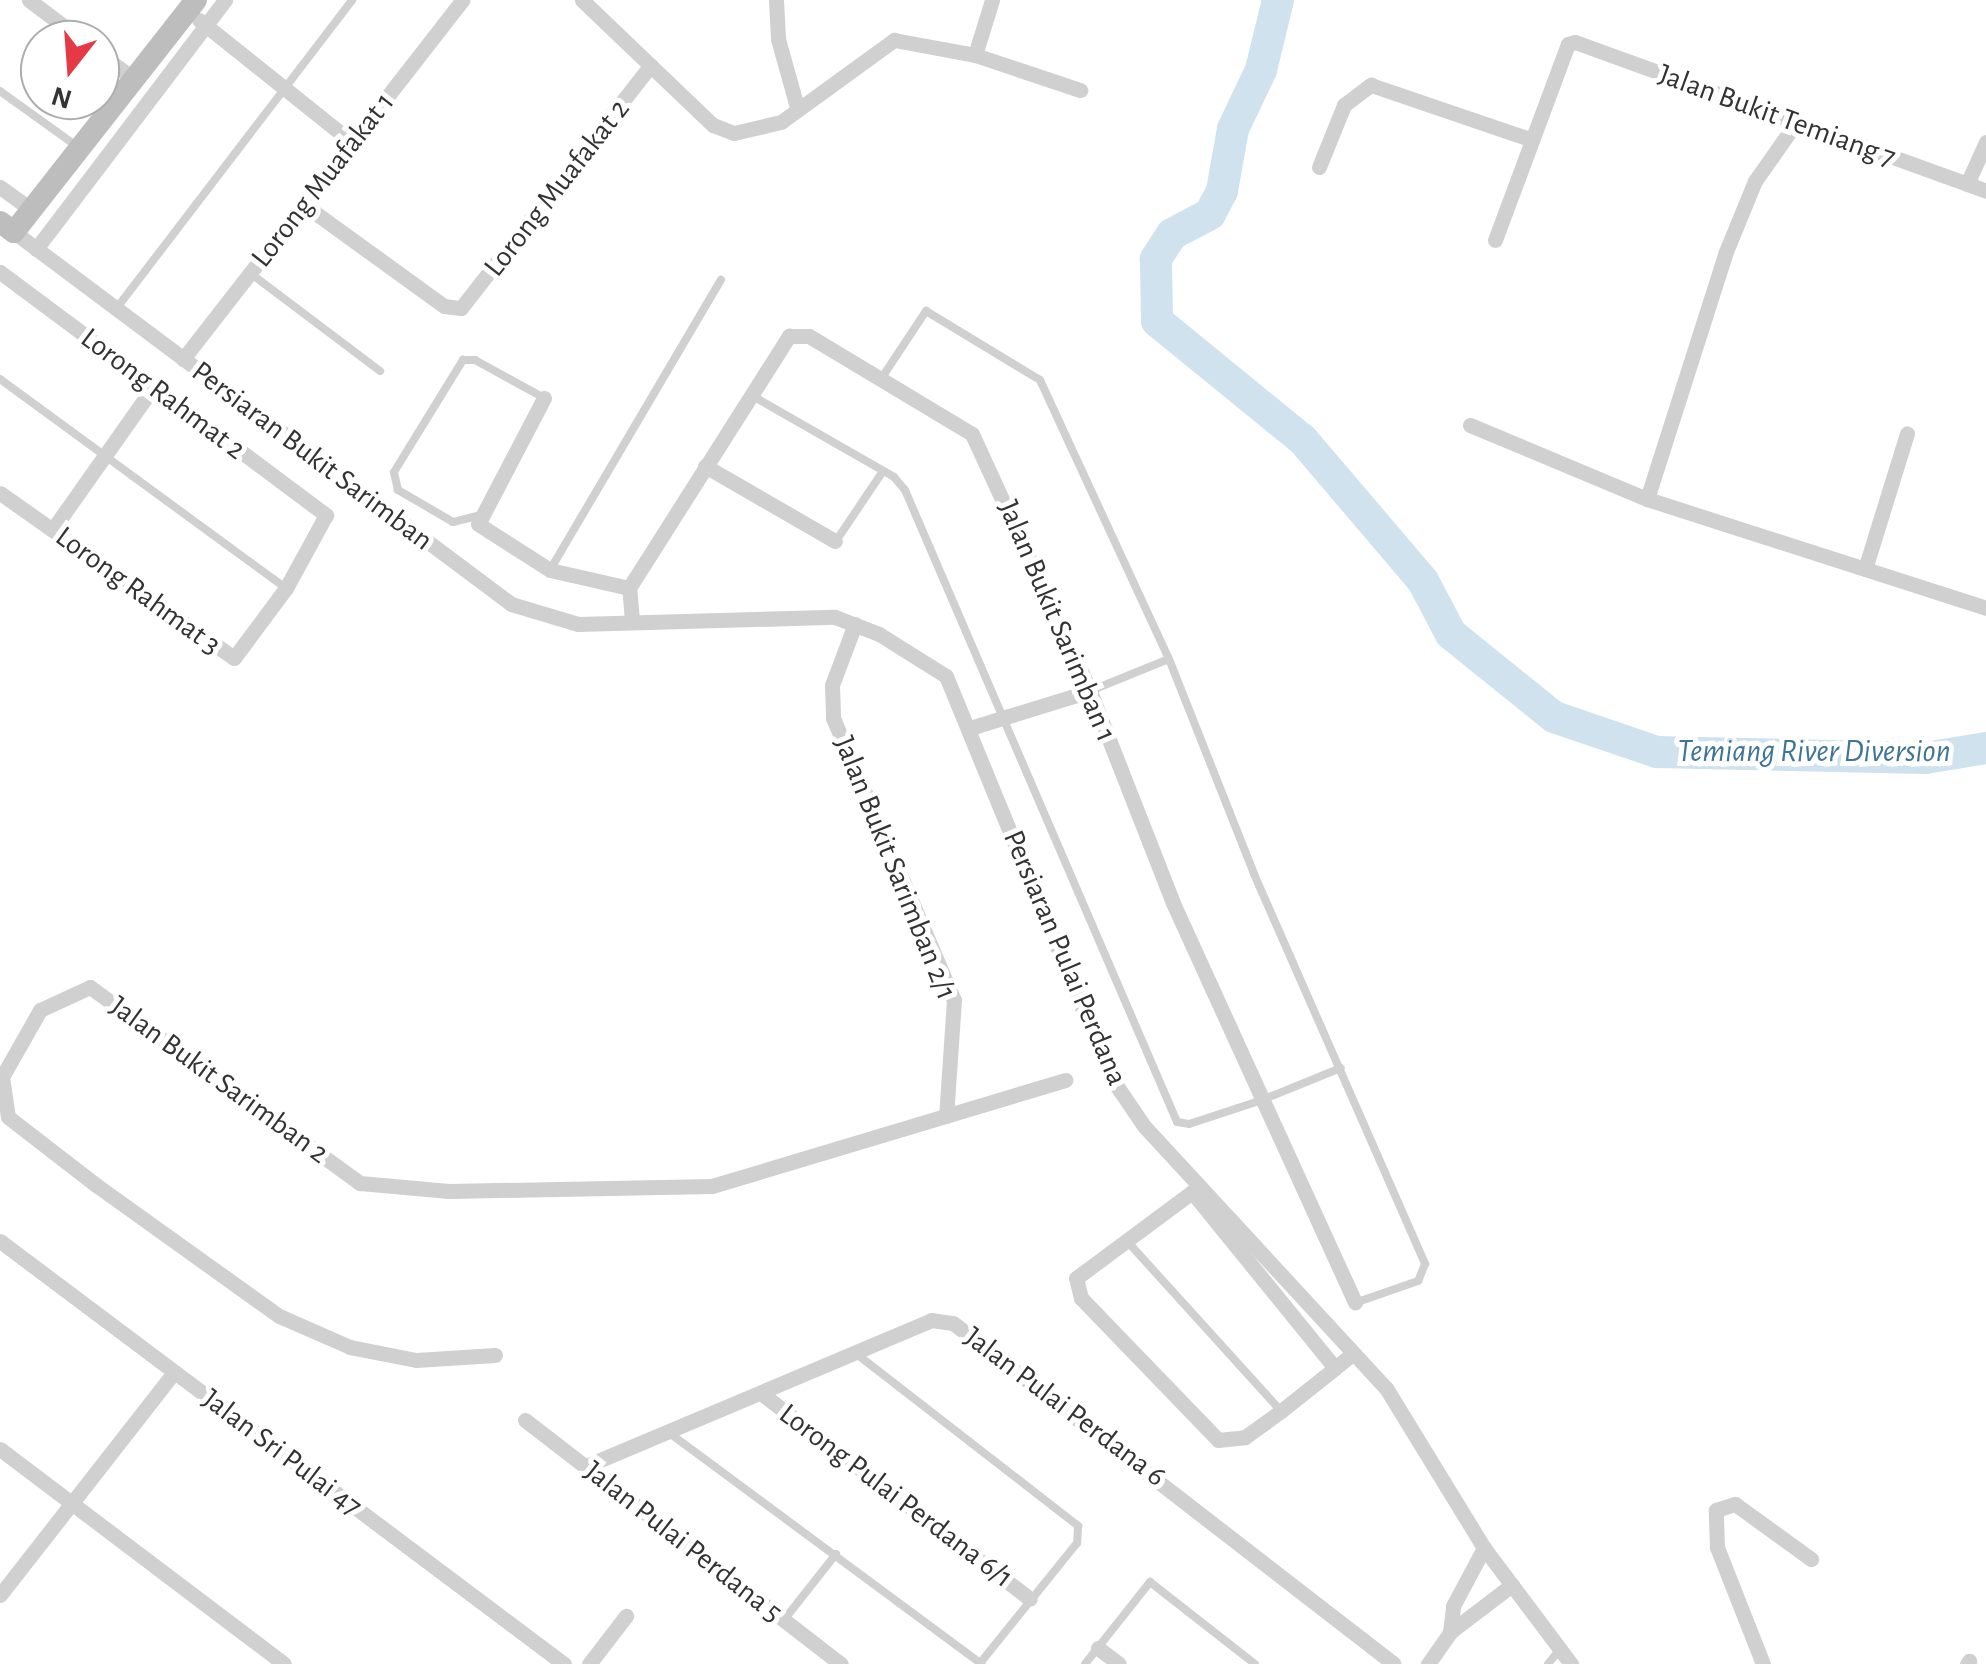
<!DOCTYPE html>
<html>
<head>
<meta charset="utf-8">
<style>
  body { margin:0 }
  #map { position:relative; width:1986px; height:1664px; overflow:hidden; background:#fff; font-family:"Alegreya Sans",sans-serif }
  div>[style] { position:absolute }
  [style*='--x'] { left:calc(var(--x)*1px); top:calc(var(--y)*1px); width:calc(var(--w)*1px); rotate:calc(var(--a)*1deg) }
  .river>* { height:32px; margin:-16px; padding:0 16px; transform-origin:16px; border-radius:16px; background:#cfe2ee }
  .service>* { height:8px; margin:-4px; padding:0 4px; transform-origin:4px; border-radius:4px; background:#d0d0d0 }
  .minor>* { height:15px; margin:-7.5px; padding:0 7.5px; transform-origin:7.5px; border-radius:7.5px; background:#d0d0d0 }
  .secondary>* { height:22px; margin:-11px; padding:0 11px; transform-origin:11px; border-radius:11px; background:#bdbdbd }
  span { translate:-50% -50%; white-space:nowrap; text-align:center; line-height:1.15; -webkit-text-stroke:10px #fff; paint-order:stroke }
  .street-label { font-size:30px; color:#333 }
  .water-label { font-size:32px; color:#3f7597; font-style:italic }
  .north { position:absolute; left:20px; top:20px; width:100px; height:100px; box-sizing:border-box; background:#fff; border:2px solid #adadad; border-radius:50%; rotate:197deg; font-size:28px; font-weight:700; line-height:40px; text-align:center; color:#333 }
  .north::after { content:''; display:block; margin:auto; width:35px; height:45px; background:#e63946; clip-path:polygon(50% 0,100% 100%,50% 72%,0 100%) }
</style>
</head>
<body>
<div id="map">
  <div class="river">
    <div style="--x:1278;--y:0;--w:72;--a:103.7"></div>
    <div style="--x:1261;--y:70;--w:65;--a:115.4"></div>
    <div style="--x:1233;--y:129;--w:63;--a:100.1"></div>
    <div style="--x:1222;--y:191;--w:26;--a:118"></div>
    <div style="--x:1210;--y:214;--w:43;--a:152.2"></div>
    <div style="--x:1172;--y:234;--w:30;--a:123"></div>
    <div style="--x:1156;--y:259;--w:62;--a:89.1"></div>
    <div style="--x:1157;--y:321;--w:188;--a:39.2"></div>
    <div style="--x:1303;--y:440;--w:185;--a:49.6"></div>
    <div style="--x:1423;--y:581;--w:60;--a:62.2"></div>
    <div style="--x:1451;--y:634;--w:132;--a:38.9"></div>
    <div style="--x:1554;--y:717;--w:109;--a:18.8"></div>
    <div style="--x:1657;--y:752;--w:268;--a:1.3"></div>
    <div style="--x:1925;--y:758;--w:62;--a:-9.3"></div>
  </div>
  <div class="service">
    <div style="--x:0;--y:91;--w:96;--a:35.7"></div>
    <div style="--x:250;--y:273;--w:163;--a:37"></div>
    <div style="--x:116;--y:309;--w:389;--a:-52.6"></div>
    <div style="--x:0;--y:379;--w:354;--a:36.2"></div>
    <div style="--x:881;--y:379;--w:82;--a:-56.5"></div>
    <div style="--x:926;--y:311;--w:133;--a:31.2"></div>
    <div style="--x:1040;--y:380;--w:307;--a:65.2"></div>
    <div style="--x:1169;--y:659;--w:231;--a:68.4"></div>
    <div style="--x:1254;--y:874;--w:426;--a:66.3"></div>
    <div style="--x:1425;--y:1264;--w:18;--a:112"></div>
    <div style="--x:1418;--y:1281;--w:67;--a:160.8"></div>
    <div style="--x:751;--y:395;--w:165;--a:29.8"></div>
    <div style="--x:894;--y:477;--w:17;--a:50"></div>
    <div style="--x:905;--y:490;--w:688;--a:66.71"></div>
    <div style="--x:1177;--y:1122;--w:12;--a:9"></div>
    <div style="--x:1189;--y:1124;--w:77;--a:-18.2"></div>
    <div style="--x:1262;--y:1100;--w:85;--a:-22.1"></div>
    <div style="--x:477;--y:516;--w:25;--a:166"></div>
    <div style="--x:453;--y:522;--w:64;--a:-149.8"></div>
    <div style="--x:398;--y:490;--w:18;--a:-103"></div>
    <div style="--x:394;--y:472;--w:132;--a:-58.4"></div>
    <div style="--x:463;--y:360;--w:12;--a:0"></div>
    <div style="--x:475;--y:360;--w:79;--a:28.8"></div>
    <div style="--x:836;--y:541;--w:84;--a:-56.1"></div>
    <div style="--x:550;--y:570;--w:337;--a:-59.5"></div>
    <div style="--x:1090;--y:691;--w:85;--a:-22.1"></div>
    <div style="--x:1126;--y:1240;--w:231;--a:47.8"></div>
    <div style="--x:854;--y:1352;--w:284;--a:37.8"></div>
    <div style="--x:1078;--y:1526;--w:17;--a:93"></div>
    <div style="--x:1077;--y:1543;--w:154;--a:128.9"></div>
    <div style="--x:668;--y:1432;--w:390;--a:36.5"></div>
    <div style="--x:784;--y:1620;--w:84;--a:-51.8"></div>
    <div style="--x:1085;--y:1664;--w:105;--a:-51.6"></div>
    <div style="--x:1150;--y:1582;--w:133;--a:38"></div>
    <div style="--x:1548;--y:1664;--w:21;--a:-51"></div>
  </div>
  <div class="minor">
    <div style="--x:29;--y:0;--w:66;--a:37"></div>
    <div style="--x:582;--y:0;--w:181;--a:43.7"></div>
    <div style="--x:713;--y:125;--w:22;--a:21"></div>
    <div style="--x:734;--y:133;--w:48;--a:-13.2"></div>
    <div style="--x:781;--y:122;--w:140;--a:-36"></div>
    <div style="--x:894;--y:40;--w:82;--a:10.5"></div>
    <div style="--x:975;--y:55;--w:111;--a:18.4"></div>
    <div style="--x:776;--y:0;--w:39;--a:87"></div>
    <div style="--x:778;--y:39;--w:71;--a:74.4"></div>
    <div style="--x:199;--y:20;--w:196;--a:38.6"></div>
    <div style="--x:100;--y:54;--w:42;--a:36.3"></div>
    <div style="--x:975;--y:55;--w:58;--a:-72.8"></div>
    <div style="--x:1319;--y:167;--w:67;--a:-68"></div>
    <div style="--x:1344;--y:105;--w:34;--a:-37"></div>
    <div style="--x:1371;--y:85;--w:168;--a:18.8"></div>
    <div style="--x:1967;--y:184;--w:46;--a:-65.7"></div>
    <div style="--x:0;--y:187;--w:39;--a:36"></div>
    <div style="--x:303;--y:204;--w:174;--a:35.9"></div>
    <div style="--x:444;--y:306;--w:17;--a:7"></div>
    <div style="--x:461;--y:308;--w:308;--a:-52"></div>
    <div style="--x:14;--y:232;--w:621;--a:36.81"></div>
    <div style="--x:511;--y:604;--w:70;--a:16.6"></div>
    <div style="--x:578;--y:624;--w:257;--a:-1.6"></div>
    <div style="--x:835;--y:617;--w:47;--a:21.1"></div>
    <div style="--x:879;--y:634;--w:79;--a:32.1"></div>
    <div style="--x:946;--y:676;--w:432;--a:67.7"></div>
    <div style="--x:1110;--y:1076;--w:60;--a:55.8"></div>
    <div style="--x:1144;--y:1126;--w:357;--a:47.3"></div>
    <div style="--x:1386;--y:1388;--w:188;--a:58.5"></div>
    <div style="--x:1484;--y:1548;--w:145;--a:53.1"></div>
    <div style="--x:1495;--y:240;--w:209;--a:-69.6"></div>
    <div style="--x:1568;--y:44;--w:7;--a:-16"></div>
    <div style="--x:1575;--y:42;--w:437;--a:19.9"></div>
    <div style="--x:36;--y:249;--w:313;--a:-52.8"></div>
    <div style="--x:0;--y:272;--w:407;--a:36.7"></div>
    <div style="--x:326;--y:515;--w:83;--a:118.7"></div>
    <div style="--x:286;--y:588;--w:87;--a:126.6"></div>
    <div style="--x:234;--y:658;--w:286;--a:-144.8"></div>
    <div style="--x:183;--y:359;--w:455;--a:-52.1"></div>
    <div style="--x:544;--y:398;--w:142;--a:117.6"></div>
    <div style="--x:478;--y:524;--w:85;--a:32.6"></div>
    <div style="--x:550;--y:570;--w:81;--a:12.8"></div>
    <div style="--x:1470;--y:425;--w:192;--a:22.7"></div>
    <div style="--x:1647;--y:499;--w:356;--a:17.8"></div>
    <div style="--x:705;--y:466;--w:150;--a:30"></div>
    <div style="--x:1647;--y:499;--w:257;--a:-72.3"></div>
    <div style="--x:1725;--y:254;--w:79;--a:-67.7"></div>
    <div style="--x:1755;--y:181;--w:70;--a:-54.9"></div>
    <div style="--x:53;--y:529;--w:174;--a:-54.8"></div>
    <div style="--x:1865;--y:569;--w:142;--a:-72.8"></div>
    <div style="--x:632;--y:620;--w:32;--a:-95"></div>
    <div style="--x:629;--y:588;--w:299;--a:-57.6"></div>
    <div style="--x:789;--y:336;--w:20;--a:0"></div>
    <div style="--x:809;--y:336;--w:190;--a:31"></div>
    <div style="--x:972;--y:434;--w:283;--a:65.3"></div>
    <div style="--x:1090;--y:691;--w:228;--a:68.6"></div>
    <div style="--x:1173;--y:903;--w:439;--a:65.5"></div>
    <div style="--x:855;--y:624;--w:65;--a:110.7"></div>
    <div style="--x:832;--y:685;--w:33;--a:88"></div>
    <div style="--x:833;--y:718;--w:307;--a:66.8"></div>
    <div style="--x:954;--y:1000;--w:116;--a:93.9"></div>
    <div style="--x:970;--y:728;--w:126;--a:-17.1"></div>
    <div style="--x:0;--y:1241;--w:705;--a:36.87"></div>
    <div style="--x:495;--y:1355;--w:79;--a:176.4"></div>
    <div style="--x:416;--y:1360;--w:67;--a:-168.9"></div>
    <div style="--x:350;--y:1347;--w:77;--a:-156.4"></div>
    <div style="--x:279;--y:1316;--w:225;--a:-144.4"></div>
    <div style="--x:96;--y:1185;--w:111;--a:-142.3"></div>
    <div style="--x:8;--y:1117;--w:40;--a:-98.5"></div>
    <div style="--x:2;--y:1077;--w:77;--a:-60.4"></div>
    <div style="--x:40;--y:1010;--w:55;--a:-24.7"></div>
    <div style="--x:90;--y:987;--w:334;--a:36"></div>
    <div style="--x:360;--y:1183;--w:89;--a:5.1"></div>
    <div style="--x:449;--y:1191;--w:263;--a:-1.1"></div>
    <div style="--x:712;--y:1186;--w:369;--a:-16.7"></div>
    <div style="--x:1335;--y:1368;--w:227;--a:-129.1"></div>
    <div style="--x:1192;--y:1192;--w:144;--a:143.4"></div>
    <div style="--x:1076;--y:1278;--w:21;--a:76"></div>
    <div style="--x:1081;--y:1298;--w:197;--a:46"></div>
    <div style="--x:1218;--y:1440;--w:27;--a:-6"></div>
    <div style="--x:1245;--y:1437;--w:44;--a:-35.8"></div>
    <div style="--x:1281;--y:1411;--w:69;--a:-38.5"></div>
    <div style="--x:1335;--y:1368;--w:22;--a:-39"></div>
    <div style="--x:762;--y:1394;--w:337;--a:37.4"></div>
    <div style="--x:525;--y:1420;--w:399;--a:37.7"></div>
    <div style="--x:0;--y:1449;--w:356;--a:37.1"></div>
    <div style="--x:586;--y:1466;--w:375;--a:-22.9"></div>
    <div style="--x:931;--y:1320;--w:22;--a:8"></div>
    <div style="--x:953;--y:1323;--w:557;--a:37.71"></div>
    <div style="--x:0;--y:1595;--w:283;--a:-52"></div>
    <div style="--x:1450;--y:1632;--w:26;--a:-83"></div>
    <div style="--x:1453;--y:1606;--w:66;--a:-61.9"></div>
    <div style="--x:1098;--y:1648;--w:26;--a:37"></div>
    <div style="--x:589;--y:1664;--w:61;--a:-52.4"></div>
    <div style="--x:1428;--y:1664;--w:39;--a:-55"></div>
    <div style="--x:1450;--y:1632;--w:78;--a:-37.2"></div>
    <div style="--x:1763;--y:1664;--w:126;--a:-111.5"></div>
    <div style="--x:1717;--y:1547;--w:37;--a:-92"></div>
    <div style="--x:1716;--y:1510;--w:20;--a:-18"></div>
    <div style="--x:1735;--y:1504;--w:94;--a:35.9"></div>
    <div style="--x:1967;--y:1664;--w:4;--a:-56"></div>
  </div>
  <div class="secondary">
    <div style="--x:0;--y:222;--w:17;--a:36"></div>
    <div style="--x:14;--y:232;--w:295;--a:-51.9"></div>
  </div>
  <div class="street-label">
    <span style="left:1777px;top:116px;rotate:20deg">Jalan Bukit Temiang 7</span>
    <span style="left:323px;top:180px;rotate:-52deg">Lorong Muafakat 1</span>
    <span style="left:557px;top:188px;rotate:-52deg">Lorong Muafakat 2</span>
    <span style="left:163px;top:394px;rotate:37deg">Lorong Rahmat 2</span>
    <span style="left:312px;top:456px;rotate:37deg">Persiaran Bukit Sarimban</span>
    <span style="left:138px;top:591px;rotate:36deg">Lorong Rahmat 3</span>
    <span style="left:1057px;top:621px;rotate:67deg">Jalan Bukit Sarimban 1</span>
    <span style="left:895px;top:868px;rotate:68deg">Jalan Bukit Sarimban 2/1</span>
    <span style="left:1065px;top:958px;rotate:67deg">Persiaran Pulai Perdana</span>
    <span style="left:219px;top:1080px;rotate:36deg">Jalan Bukit Sarimban 2</span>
    <span style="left:1065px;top:1407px;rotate:37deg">Jalan Pulai Perdana 6</span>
    <span style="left:282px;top:1453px;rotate:37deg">Jalan Sri Pulai 47</span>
    <span style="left:896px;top:1496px;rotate:37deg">Lorong Pulai Perdana 6/1</span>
    <span style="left:683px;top:1542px;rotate:38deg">Jalan Pulai Perdana 5</span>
  </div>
  <div class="water-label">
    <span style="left:1814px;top:751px">Temiang River Diversion</span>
  </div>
  <div class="north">N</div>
</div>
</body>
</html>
